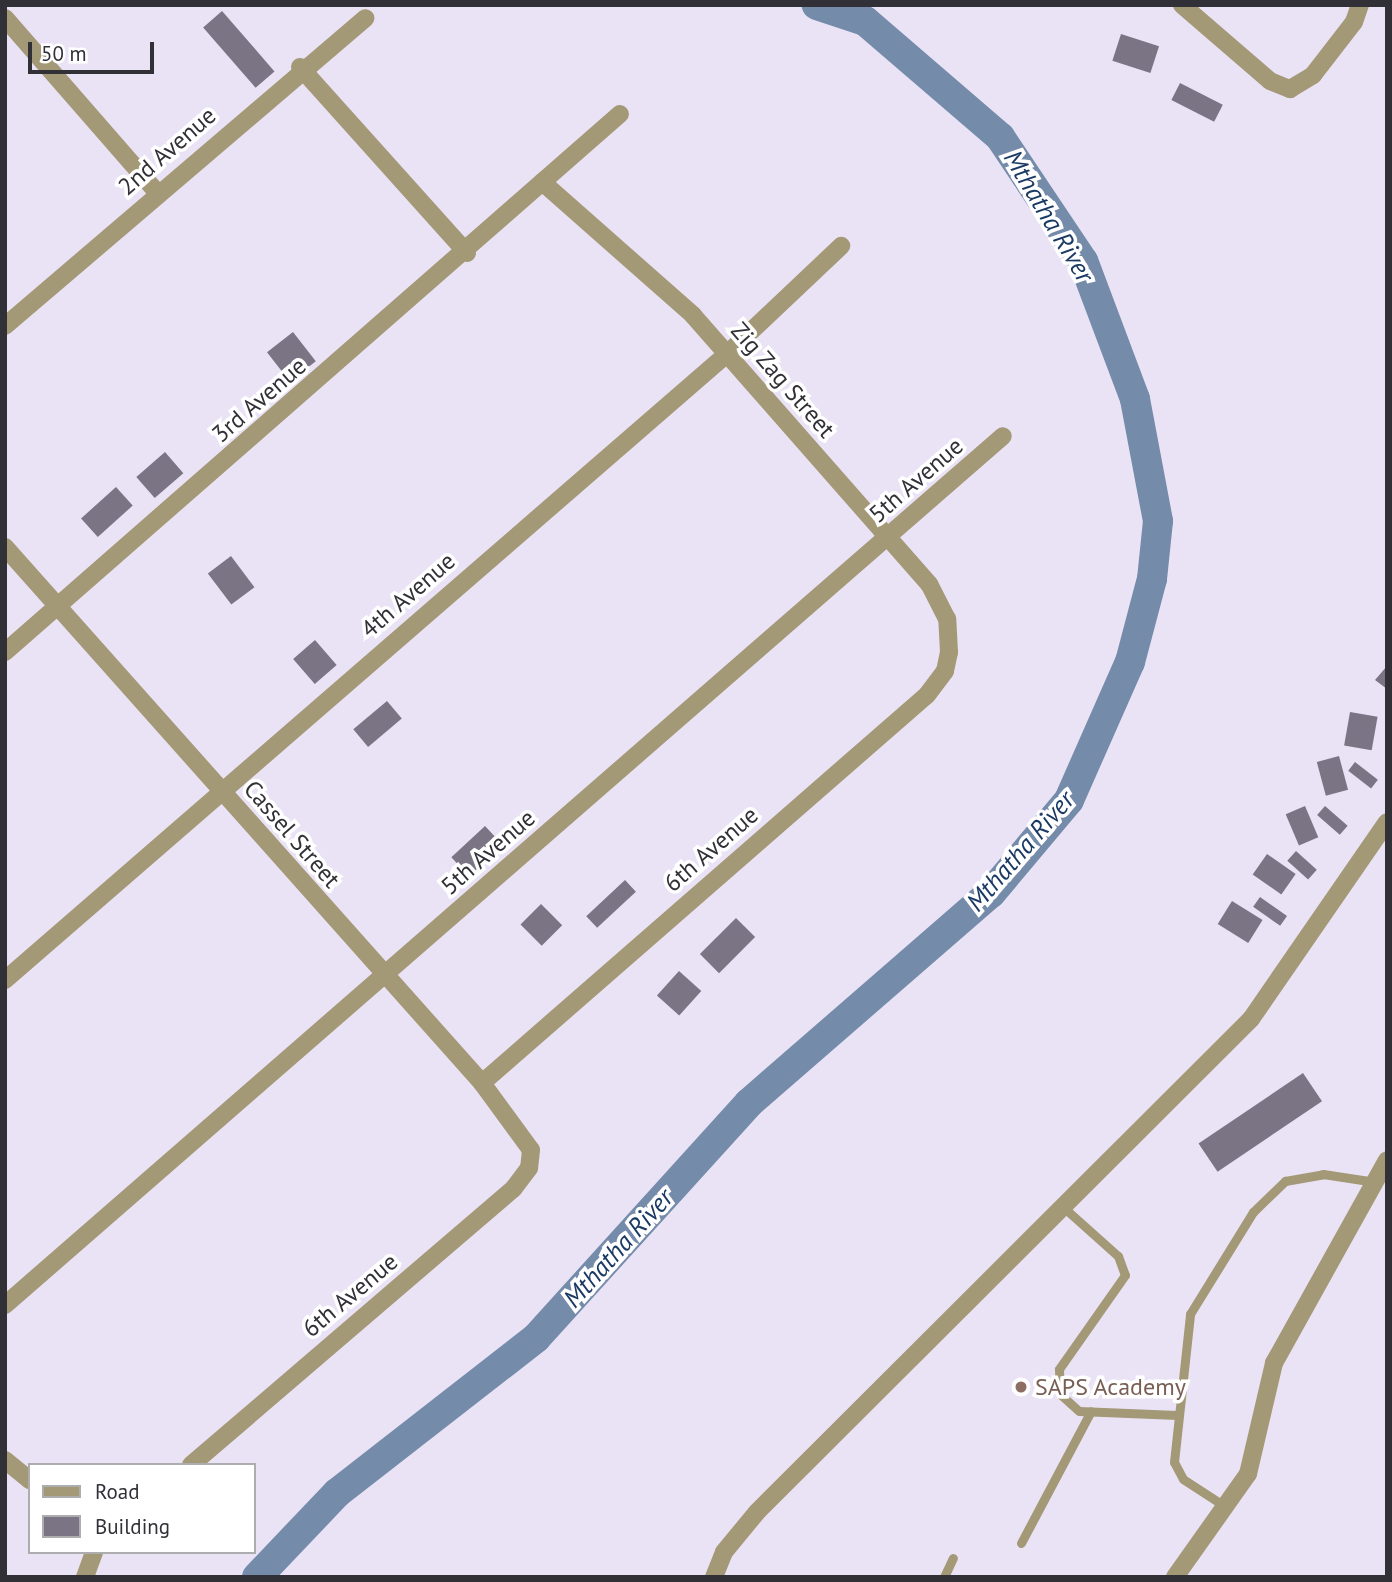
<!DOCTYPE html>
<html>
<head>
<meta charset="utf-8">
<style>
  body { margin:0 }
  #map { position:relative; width:1392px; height:1582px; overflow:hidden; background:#eae3f6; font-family:"PT Sans",sans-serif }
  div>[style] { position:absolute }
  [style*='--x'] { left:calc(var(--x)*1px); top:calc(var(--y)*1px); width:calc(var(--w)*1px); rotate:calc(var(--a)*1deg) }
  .river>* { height:30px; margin:-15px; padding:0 15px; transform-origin:15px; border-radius:15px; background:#758baa }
  .building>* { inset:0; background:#7a7484; transform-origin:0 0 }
  .lane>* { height:9px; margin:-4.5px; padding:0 4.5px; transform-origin:4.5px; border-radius:4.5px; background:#a49976 }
  .street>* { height:18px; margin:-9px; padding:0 9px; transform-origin:9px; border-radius:9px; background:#a49976 }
  .dots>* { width:19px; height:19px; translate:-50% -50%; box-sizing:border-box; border:4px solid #fff; border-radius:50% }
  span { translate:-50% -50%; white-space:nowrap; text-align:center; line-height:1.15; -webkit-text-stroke:7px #fff; paint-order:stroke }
  .street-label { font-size:24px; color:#323037 }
  .education-label { font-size:24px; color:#785e54 }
  .left { translate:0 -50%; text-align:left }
  .water-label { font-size:26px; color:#1a3a64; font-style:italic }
  .frame { position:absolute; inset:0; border:7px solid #323037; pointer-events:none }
  .legend { position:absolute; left:28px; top:1463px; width:228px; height:91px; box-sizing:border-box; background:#fff; border:2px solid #adacaf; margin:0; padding:9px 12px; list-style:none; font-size:21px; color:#323037 }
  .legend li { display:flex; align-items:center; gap:14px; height:35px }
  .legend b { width:35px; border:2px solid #adacaf }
  .scale { position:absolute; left:28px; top:42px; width:126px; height:32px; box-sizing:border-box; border:4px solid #323037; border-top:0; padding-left:9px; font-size:21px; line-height:24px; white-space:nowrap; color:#323037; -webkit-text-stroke:5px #fff; paint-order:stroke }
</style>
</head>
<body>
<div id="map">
  <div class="river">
    <div style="--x:257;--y:1577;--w:116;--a:-46.4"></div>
    <div style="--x:337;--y:1493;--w:252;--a:-37.9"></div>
    <div style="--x:536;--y:1338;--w:317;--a:-47.8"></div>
    <div style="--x:749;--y:1103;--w:320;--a:-41"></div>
    <div style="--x:991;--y:893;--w:121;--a:-50"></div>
    <div style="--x:1069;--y:800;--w:151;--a:-66.2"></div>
    <div style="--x:1130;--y:662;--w:86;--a:-75.2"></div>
    <div style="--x:1152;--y:579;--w:58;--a:-84.1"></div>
    <div style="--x:1158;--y:521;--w:124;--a:-100.7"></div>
    <div style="--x:1135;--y:399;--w:147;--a:-110.6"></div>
    <div style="--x:1083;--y:261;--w:149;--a:-123.8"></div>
    <div style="--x:1000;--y:137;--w:178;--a:-139.3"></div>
    <div style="--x:865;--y:21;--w:51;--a:-161.6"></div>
  </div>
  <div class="building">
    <div style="left:222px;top:11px;width:80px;height:25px;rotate:49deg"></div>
    <div style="left:1121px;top:34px;width:40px;height:28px;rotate:18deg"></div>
    <div style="left:1180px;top:83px;width:48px;height:19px;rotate:27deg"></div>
    <div style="left:293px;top:332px;width:37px;height:33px;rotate:52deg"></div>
    <div style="left:165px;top:452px;width:28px;height:38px;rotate:49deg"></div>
    <div style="left:116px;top:487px;width:25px;height:47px;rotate:48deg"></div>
    <div style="left:231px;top:556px;width:39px;height:29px;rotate:53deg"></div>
    <div style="left:315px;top:640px;width:33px;height:29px;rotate:49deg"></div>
    <div style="clip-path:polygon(1387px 666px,1387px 689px,1375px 680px)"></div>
    <div style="left:387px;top:701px;width:23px;height:44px;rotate:50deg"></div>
    <div style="left:1350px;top:712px;width:28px;height:34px;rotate:10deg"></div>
    <div style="left:1339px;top:756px;width:35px;height:23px;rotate:75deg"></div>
    <div style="left:1355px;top:762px;width:29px;height:11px;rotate:38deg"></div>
    <div style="left:1305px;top:806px;width:34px;height:21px;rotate:67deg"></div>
    <div style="left:1325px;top:806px;width:30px;height:12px;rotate:41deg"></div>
    <div style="left:485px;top:826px;width:26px;height:46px;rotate:47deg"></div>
    <div style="left:1296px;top:851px;width:28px;height:13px;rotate:42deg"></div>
    <div style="left:1267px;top:854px;width:35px;height:25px;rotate:35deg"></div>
    <div style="left:625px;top:880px;width:16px;height:53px;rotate:47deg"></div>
    <div style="left:1260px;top:897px;width:33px;height:12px;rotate:35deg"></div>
    <div style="left:1232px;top:901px;width:36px;height:27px;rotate:32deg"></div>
    <div style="left:541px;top:904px;width:30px;height:29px;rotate:45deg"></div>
    <div style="left:736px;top:918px;width:27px;height:51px;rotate:45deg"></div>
    <div style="left:679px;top:971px;width:30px;height:33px;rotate:42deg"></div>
    <div style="left:1303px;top:1073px;width:34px;height:126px;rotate:56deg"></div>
  </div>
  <div class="lane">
    <div style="--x:1062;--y:1206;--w:75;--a:41.8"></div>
    <div style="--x:1118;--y:1256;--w:20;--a:70"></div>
    <div style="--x:1125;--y:1275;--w:115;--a:125.1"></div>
    <div style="--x:1059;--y:1369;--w:25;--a:88"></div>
    <div style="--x:1060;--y:1394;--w:25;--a:42"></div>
    <div style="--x:1079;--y:1411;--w:98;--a:2.3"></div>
    <div style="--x:1226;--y:1507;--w:51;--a:-146.9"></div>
    <div style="--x:1183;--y:1479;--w:19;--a:-118"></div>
    <div style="--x:1174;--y:1462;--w:149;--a:-83.8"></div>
    <div style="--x:1190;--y:1314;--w:120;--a:-58.3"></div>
    <div style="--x:1253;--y:1212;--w:45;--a:-44.1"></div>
    <div style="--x:1285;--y:1181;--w:39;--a:-10"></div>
    <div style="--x:1323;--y:1174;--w:53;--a:8.7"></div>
    <div style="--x:1021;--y:1543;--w:149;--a:-62.1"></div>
    <div style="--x:944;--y:1577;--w:21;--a:-65"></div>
  </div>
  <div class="street">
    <div style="--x:1182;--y:5;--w:116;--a:40.8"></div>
    <div style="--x:1270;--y:81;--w:22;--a:22"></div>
    <div style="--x:1290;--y:89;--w:27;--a:-31"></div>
    <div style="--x:1313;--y:75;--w:67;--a:-52.3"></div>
    <div style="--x:1354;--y:22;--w:18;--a:-71"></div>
    <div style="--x:5;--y:18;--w:231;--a:48.9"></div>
    <div style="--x:300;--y:67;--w:250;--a:48.1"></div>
    <div style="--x:5;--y:326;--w:474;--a:-40.5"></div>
    <div style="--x:5;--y:547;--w:718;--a:48.33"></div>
    <div style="--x:482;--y:1083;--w:83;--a:53.8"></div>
    <div style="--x:531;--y:1150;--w:18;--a:96"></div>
    <div style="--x:529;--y:1168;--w:26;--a:127"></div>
    <div style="--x:513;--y:1189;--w:424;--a:139.4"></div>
    <div style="--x:5;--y:652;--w:817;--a:-41.18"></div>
    <div style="--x:5;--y:980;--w:957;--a:-40.93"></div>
    <div style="--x:728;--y:353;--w:156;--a:-43.4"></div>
    <div style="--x:482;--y:1083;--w:590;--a:-41.09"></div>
    <div style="--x:927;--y:695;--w:30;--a:-53"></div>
    <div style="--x:945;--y:671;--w:19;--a:-78"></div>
    <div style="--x:949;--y:652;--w:33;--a:-93"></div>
    <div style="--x:947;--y:619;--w:39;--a:-117"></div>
    <div style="--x:929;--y:584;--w:358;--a:-131.3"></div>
    <div style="--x:693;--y:315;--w:201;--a:-138.6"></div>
    <div style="--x:5;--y:1305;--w:1323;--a:-41.05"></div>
    <div style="--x:5;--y:1460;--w:32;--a:39"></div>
    <div style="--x:85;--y:1577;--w:27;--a:-70"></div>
    <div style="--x:714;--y:1577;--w:27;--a:-68"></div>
    <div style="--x:724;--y:1552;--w:52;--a:-50.5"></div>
    <div style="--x:757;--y:1512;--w:698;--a:-44.94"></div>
    <div style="--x:1251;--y:1019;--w:239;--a:-55.4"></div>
    <div style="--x:1175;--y:1577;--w:126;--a:-54.7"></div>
    <div style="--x:1248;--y:1474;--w:114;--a:-76.8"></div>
    <div style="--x:1274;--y:1363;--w:232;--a:-60.9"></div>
  </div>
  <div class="dots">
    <div style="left:1021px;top:1387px;background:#8d6e63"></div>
  </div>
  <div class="street-label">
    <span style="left:167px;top:151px;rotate:-41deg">2nd Avenue</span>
    <span style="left:783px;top:380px;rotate:49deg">Zig Zag Street</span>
    <span style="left:259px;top:400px;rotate:-41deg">3rd Avenue</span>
    <span style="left:916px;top:480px;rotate:-41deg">5th Avenue</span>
    <span style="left:408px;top:595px;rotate:-41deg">4th Avenue</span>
    <span style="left:292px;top:834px;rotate:49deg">Cassel Street</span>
    <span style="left:711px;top:849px;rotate:-41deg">6th Avenue</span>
    <span style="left:488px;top:852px;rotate:-41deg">5th Avenue</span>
    <span style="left:350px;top:1295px;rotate:-40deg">6th Avenue</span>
  </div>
  <div class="education-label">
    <span class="left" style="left:1035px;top:1387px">SAPS Academy</span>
  </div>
  <div class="water-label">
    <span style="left:1049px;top:216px;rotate:59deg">Mthatha River</span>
    <span style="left:1020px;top:851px;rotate:-49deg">Mthatha River</span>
    <span style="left:618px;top:1248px;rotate:-48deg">Mthatha River</span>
  </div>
  <div class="frame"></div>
  <ul class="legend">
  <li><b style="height:9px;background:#a49976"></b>Road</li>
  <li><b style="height:19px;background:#7a7484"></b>Building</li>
  </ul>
  <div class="scale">50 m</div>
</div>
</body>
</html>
